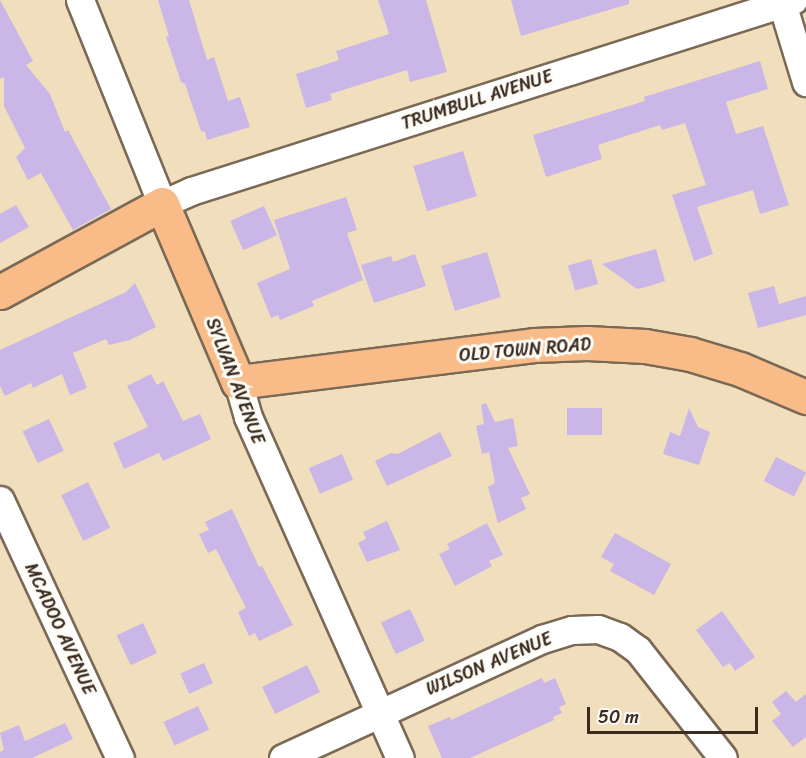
<!DOCTYPE html>
<html>
<head>
<meta charset="utf-8">
<style>
  body { margin:0 }
  #map { position:relative; width:806px; height:758px; overflow:hidden; background:#f0debc; font-family:Sriracha,sans-serif }
  div>[style] { position:absolute }
  [style*='--x'] { left:calc(var(--x)*1px); top:calc(var(--y)*1px); width:calc(var(--w)*1px); rotate:calc(var(--a)*1deg) }
  .building>* { inset:0; background:#cab7e7; transform-origin:0 0 }
  .roads { filter:drop-shadow(2px 0 #7a6955) drop-shadow(-2px 0 #7a6955) drop-shadow(0 2px #7a6955) drop-shadow(0 -2px #7a6955) }
  .minor>* { height:27px; margin:-13.5px; padding:0 13.5px; transform-origin:13.5px; border-radius:13.5px; background:#fff }
  .major>* { height:33px; margin:-16.5px; padding:0 16.5px; transform-origin:16.5px; border-radius:16.5px; background:#f9bc89 }
  span { translate:-50% -50%; white-space:nowrap; text-align:center; line-height:1.15; -webkit-text-stroke:6px #fdfcf7; paint-order:stroke }
  .street-label { font-size:18px; color:#3b2a1e }
  .scale { position:absolute; left:587px; top:707px; width:171px; height:27px; box-sizing:border-box; border:3px solid #3b2a1e; border-top:0; padding-left:8px; font-size:18px; line-height:21px; white-space:nowrap; color:#3b2a1e; -webkit-text-stroke:4px #fdfcf7; paint-order:stroke }
</style>
</head>
<body>
<div id="map">
  <div class="building">
    <div style="clip-path:polygon(0 0,33px 61px,26px 65px,50px 94px,65px 132px,68px 130px,111px 209px,73px 230px,41px 173px,28px 180px,16px 157px,25px 148px,4px 106px,4px 77px,0 79px)"></div>
    <div style="clip-path:polygon(158px 0,189px 0,207px 60px,214px 57px,228px 101px,240px 97px,250px 127px,207px 140px,205px 132px,201px 131px,185px 84px,181px 82px,166px 37px,169px 36px)"></div>
    <div style="clip-path:polygon(378px 0,426px 0,447px 72px,410px 82px,407px 70px,330px 94px,332px 100px,306px 108px,296px 74px,339px 60px,336px 51px,389px 34px)"></div>
    <div style="clip-path:polygon(511px 0,629px 0,629px 4px,521px 36px)"></div>
    <div style="clip-path:polygon(760px 61px,768px 89px,726px 102px,736px 134px,763px 126px,789px 205px,760px 214px,753px 190px,697px 207px,713px 254px,694px 261px,672px 195px,706px 185px,685px 123px,662px 130px,660px 125px,598px 145px,602px 159px,546px 177px,533px 135px,645px 101px,644px 97px)"></div>
    <div style="left:463px;top:151px;width:47px;height:52px;rotate:73deg"></div>
    <div style="clip-path:polygon(346px 197px,357px 230px,347px 233px,363px 280px,312px 301px,314px 306px,280px 320px,278px 315px,271px 318px,257px 283px,290px 269px,274px 220px)"></div>
    <div style="clip-path:polygon(16px 205px,29px 227px,0 243px,0 214px)"></div>
    <div style="left:264px;top:206px;width:32px;height:37px;rotate:66deg"></div>
    <div style="clip-path:polygon(656px 249px,665px 281px,646px 287px,637px 289px,602px 264px)"></div>
    <div style="left:487px;top:252px;width:47px;height:48px;rotate:73deg"></div>
    <div style="clip-path:polygon(415px 254px,426px 286px,374px 303px,361px 265px,391px 256px,393px 262px)"></div>
    <div style="left:591px;top:259px;width:26px;height:24px;rotate:74deg"></div>
    <div style="clip-path:polygon(135px 283px,156px 327px,130px 340px,109px 345px,106px 339px,73px 353px,87px 388px,70px 395px,62px 374px,33px 388px,31px 383px,5px 396px,0 386px,0 350px,126px 292px)"></div>
    <div style="clip-path:polygon(774px 286px,779px 304px,806px 296px,806px 315px,758px 328px,748px 293px)"></div>
    <div style="clip-path:polygon(151px 374px,157px 385px,163px 381px,183px 421px,200px 414px,211px 439px,163px 461px,159px 453px,124px 469px,113px 443px,148px 427px,127px 386px)"></div>
    <div style="clip-path:polygon(486px 403px,495px 422px,513px 418px,518px 446px,508px 448px,530px 494px,521px 498px,526px 509px,498px 523px,488px 487px,495px 483px,489px 452px,482px 454px,476px 426px,484px 424px,481px 405px)"></div>
    <div style="left:567px;top:408px;width:35px;height:27px"></div>
    <div style="clip-path:polygon(689px 408px,698px 427px,710px 432px,699px 465px,663px 454px,670px 432px,680px 436px)"></div>
    <div style="left:49px;top:419px;width:35px;height:29px;rotate:65deg"></div>
    <div style="clip-path:polygon(440px 432px,452px 456px,387px 486px,375px 461px,391px 453px,398px 454px)"></div>
    <div style="left:342px;top:454px;width:28px;height:36px;rotate:67deg"></div>
    <div style="left:776px;top:457px;width:34px;height:27px;rotate:27deg"></div>
    <div style="left:88px;top:482px;width:51px;height:30px;rotate:64deg"></div>
    <div style="clip-path:polygon(232px 509px,259px 567px,262px 566px,293px 625px,259px 641px,255px 633px,249px 636px,238px 612px,246px 608px,216px 549px,208px 553px,199px 534px,209px 530px,205px 522px)"></div>
    <div style="clip-path:polygon(387px 521px,400px 550px,367px 562px,358px 543px,366px 539px,363px 532px)"></div>
    <div style="clip-path:polygon(487px 523px,503px 555px,489px 561px,492px 566px,455px 586px,439px 554px,450px 549px,447px 544px)"></div>
    <div style="clip-path:polygon(615px 533px,671px 564px,654px 595px,610px 571px,614px 564px,601px 557px)"></div>
    <div style="left:410px;top:609px;width:35px;height:32px;rotate:65deg"></div>
    <div style="clip-path:polygon(722px 611px,755px 657px,735px 671px,730px 663px,723px 667px,696px 630px)"></div>
    <div style="left:143px;top:623px;width:33px;height:29px;rotate:65deg"></div>
    <div style="left:204px;top:663px;width:22px;height:26px;rotate:66deg"></div>
    <div style="left:307px;top:665px;width:30px;height:50px;rotate:64deg"></div>
    <div style="clip-path:polygon(542px 678px,544px 683px,555px 678px,566px 704px,559px 707px,562px 713px,553px 717px,554px 720px,470px 758px,442px 758px,428px 726px,450px 717px,451px 720px)"></div>
    <div style="clip-path:polygon(786px 691px,796px 702px,806px 694px,806px 737px,793px 747px,772px 721px,781px 714px,772px 702px)"></div>
    <div style="left:198px;top:706px;width:26px;height:38px;rotate:65deg"></div>
    <div style="clip-path:polygon(65px 723px,73px 739px,32px 758px,0 758px,0 752px,4px 750px,0 733px,19px 725px,25px 741px)"></div>
  </div>
  <div class="roads">
    <div class="minor">
      <div style="--x:80;--y:0;--w:220;--a:68.1"></div>
      <div style="--x:162;--y:204;--w:32;--a:-24"></div>
      <div style="--x:191;--y:191;--w:632;--a:-17.6"></div>
      <div style="--x:781;--y:0;--w:86;--a:73"></div>
      <div style="--x:238;--y:382;--w:36;--a:74"></div>
      <div style="--x:248;--y:417;--w:373;--a:66"></div>
      <div style="--x:0;--y:500;--w:285;--a:65.1"></div>
      <div style="--x:283;--y:758;--w:285;--a:-24.7"></div>
      <div style="--x:542;--y:639;--w:31;--a:-17"></div>
      <div style="--x:572;--y:630;--w:26;--a:-2"></div>
      <div style="--x:598;--y:629;--w:23;--a:20"></div>
      <div style="--x:620;--y:637;--w:22;--a:36"></div>
      <div style="--x:638;--y:650;--w:137;--a:51.8"></div>
    </div>
    <div class="major">
      <div style="--x:0;--y:292;--w:184;--a:-28.5"></div>
      <div style="--x:162;--y:204;--w:194;--a:66.9"></div>
      <div style="--x:238;--y:382;--w:298;--a:-7.1"></div>
      <div style="--x:534;--y:345;--w:53;--a:-2.2"></div>
      <div style="--x:587;--y:343;--w:58;--a:3"></div>
      <div style="--x:645;--y:346;--w:46;--a:10.1"></div>
      <div style="--x:690;--y:354;--w:52;--a:16.7"></div>
      <div style="--x:740;--y:369;--w:72;--a:23"></div>
    </div>
  </div>
  <div class="street-label">
    <span style="left:477px;top:100px;rotate:-18deg">TRUMBULL AVENUE</span>
    <span style="left:525px;top:350px;rotate:-5deg">OLD TOWN ROAD</span>
    <span style="left:235px;top:381px;rotate:69deg">SYLVAN AVENUE</span>
    <span style="left:60px;top:629px;rotate:65deg">MCADOO AVENUE</span>
    <span style="left:489px;top:664px;rotate:-23deg">WILSON AVENUE</span>
  </div>
  <div class="scale">50 m</div>
</div>
</body>
</html>
